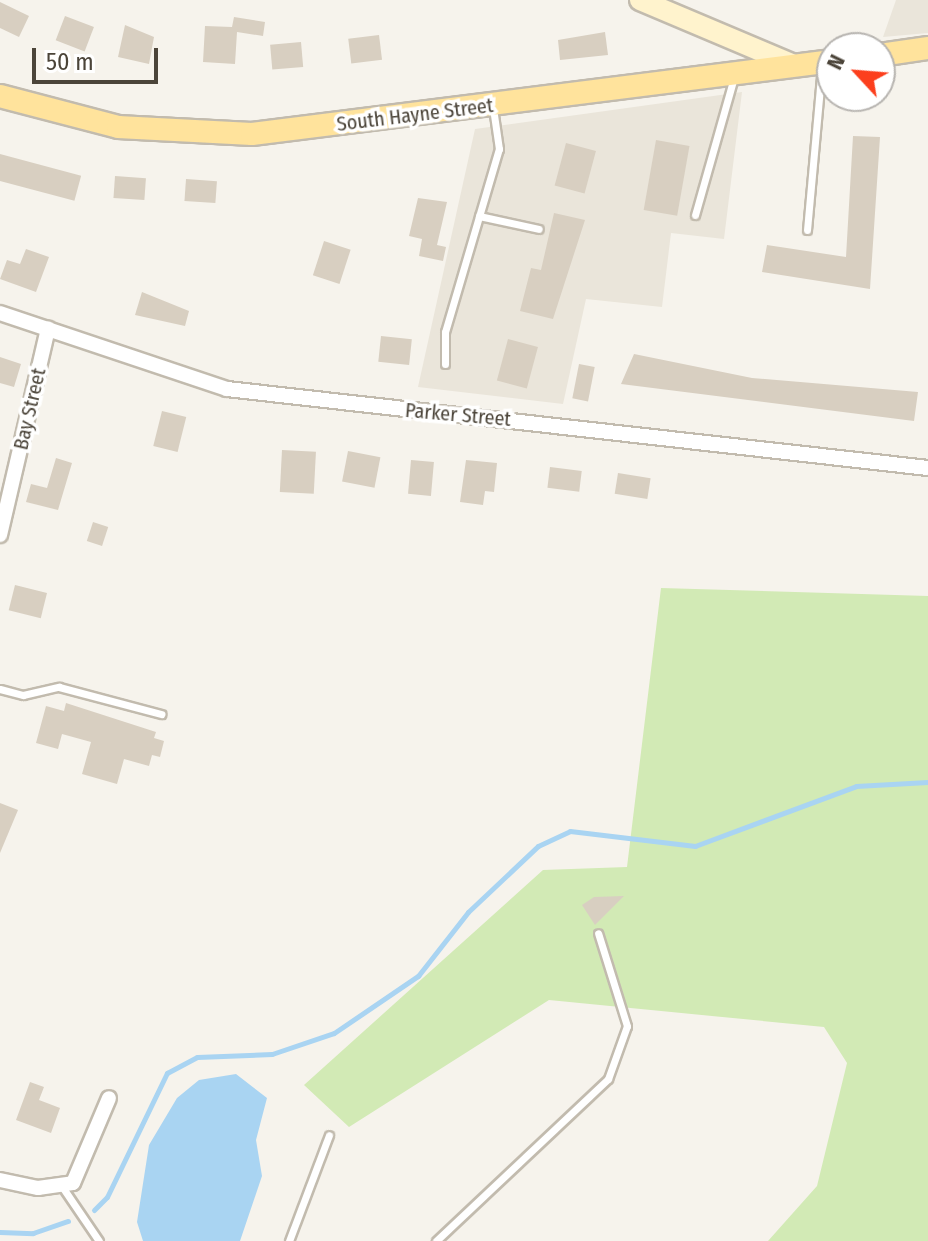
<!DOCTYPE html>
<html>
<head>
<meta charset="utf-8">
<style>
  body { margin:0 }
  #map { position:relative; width:928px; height:1241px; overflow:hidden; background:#f6f3ec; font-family:"Fira Sans Condensed",sans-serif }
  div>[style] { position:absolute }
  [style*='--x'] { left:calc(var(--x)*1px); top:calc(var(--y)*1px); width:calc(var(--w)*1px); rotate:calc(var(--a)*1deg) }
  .residential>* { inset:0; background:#eae5da }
  .green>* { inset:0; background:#d2eab5 }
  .water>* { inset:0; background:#a9d4f2 }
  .stream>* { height:5px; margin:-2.5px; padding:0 2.5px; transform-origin:2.5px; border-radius:2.5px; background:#a9d4f2 }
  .building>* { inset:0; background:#d8cfc1; transform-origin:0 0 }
  .roads { filter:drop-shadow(2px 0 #c2bbae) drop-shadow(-2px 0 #c2bbae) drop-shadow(0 2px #c2bbae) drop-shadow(0 -2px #c2bbae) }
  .lane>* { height:7px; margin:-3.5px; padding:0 3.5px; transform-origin:3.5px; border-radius:3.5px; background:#fff }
  .street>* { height:14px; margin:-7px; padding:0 7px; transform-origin:7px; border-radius:7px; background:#fff }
  .secondary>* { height:20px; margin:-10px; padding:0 10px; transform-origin:10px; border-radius:10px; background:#fff3cd }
  .primary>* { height:22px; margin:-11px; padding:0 11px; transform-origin:11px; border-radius:11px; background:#ffe39c }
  span { translate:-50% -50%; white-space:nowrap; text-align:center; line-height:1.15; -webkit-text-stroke:7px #fff; paint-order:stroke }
  .street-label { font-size:20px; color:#4b4439 }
  .north { position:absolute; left:816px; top:32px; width:80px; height:80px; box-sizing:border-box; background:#fff; border:2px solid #b7b4b0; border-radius:50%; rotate:296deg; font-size:22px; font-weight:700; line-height:32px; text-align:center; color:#4b4439 }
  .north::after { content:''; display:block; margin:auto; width:28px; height:36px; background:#fc3f1d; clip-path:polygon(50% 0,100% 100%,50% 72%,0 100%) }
  .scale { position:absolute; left:32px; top:48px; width:126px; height:36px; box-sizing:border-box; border:4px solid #4b4439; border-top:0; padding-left:10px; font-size:24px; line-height:28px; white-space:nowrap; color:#4b4439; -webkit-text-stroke:6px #fff; paint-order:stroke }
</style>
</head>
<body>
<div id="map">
  <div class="residential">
    <div style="clip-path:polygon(896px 0,928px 0,928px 33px,883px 37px)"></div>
    <div style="clip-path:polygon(742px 92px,724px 239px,671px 233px,662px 307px,586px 299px,563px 404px,418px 387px,475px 129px)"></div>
  </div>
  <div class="green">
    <div style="clip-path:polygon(661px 588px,928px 596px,928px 1241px,768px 1241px,817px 1186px,847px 1063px,824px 1027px,549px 1000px,349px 1127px,304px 1085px,543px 870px,627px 867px)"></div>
  </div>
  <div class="water">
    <div style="clip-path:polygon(236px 1074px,267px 1098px,256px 1140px,262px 1176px,240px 1241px,143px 1241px,137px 1222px,149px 1145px,177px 1098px,199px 1080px)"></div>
  </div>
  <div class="stream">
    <div style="--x:94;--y:1210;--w:18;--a:-45"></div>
    <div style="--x:107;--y:1197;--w:138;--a:-64.2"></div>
    <div style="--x:167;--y:1073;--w:34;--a:-28"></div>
    <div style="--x:197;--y:1057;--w:75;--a:-2.3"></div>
    <div style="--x:272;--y:1054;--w:65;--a:-18.7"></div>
    <div style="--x:334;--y:1033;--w:102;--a:-34.2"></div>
    <div style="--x:418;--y:976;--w:81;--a:-52"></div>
    <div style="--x:468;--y:912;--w:96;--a:-43.3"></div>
    <div style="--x:538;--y:846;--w:35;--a:-25"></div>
    <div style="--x:570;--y:831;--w:126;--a:6.8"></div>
    <div style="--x:695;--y:846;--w:172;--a:-20.4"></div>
    <div style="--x:856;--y:786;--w:72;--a:-3.2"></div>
    <div style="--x:0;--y:1232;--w:33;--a:2"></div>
    <div style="--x:33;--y:1233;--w:37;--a:-19"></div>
  </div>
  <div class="building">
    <div style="clip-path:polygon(0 2px,29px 16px,19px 37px,0 28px)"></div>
    <div style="left:65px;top:16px;width:31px;height:26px;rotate:21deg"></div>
    <div style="clip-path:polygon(234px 17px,265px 22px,263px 36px,237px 32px,235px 64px,203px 62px,205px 26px,232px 27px)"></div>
    <div style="clip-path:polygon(125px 25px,154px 37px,149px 64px,118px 57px)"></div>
    <div style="clip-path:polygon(605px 32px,608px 55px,560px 60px,558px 40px)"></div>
    <div style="left:379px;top:35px;width:25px;height:31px;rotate:83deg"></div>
    <div style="left:301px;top:42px;width:25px;height:31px;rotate:85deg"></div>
    <div style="clip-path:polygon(853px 136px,880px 137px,870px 289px,762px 272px,767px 245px,846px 257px)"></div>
    <div style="left:656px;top:140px;width:34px;height:71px;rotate:10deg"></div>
    <div style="left:566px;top:143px;width:31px;height:44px;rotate:15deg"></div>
    <div style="left:0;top:154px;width:84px;height:26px;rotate:15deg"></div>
    <div style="left:115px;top:176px;width:31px;height:22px;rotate:4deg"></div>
    <div style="left:186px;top:179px;width:31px;height:22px;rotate:4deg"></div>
    <div style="clip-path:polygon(418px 198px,447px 202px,437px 245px,446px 247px,443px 261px,419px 256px,422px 239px,409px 236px)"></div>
    <div style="clip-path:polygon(554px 213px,585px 220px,553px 319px,520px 311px,531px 268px,541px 270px)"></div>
    <div style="left:324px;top:241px;width:28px;height:36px;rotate:18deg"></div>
    <div style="clip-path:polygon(26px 249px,49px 257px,36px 292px,0 279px,7px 260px,20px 264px)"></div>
    <div style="clip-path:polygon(142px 292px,189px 311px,185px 326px,135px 315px)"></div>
    <div style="left:381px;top:336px;width:31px;height:26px;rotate:6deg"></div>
    <div style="left:508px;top:339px;width:31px;height:43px;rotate:15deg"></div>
    <div style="clip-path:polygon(634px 354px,752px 378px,918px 392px,914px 421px,621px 384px)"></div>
    <div style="clip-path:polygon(0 357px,21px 364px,14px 387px,0 383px)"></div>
    <div style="left:579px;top:364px;width:16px;height:35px;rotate:11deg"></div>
    <div style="left:162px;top:411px;width:25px;height:36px;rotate:14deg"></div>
    <div style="left:282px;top:450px;width:34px;height:42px;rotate:3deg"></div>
    <div style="left:348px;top:451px;width:33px;height:31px;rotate:11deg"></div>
    <div style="clip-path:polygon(56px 458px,72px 463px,58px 510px,26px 502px,31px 484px,47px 488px)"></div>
    <div style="left:411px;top:460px;width:23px;height:34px;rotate:5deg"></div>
    <div style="clip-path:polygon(466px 460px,497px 463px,494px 492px,485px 491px,483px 505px,460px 502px)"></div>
    <div style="left:550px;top:467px;width:32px;height:21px;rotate:7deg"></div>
    <div style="left:618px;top:473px;width:33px;height:21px;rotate:9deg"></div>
    <div style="left:93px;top:522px;width:16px;height:20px;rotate:18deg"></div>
    <div style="left:15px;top:585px;width:33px;height:26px;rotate:14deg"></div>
    <div style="clip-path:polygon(66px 703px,156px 732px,154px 738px,164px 741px,160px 757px,152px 755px,149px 766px,124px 759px,117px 784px,82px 774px,91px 742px,62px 734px,58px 749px,36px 743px,46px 706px,64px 711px)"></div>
    <div style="clip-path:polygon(0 803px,18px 810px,0 853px)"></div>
    <div style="clip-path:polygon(624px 896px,595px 925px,582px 905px,594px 897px)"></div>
    <div style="clip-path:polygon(30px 1082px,44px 1087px,39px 1100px,60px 1108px,51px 1133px,16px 1120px)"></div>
  </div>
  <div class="roads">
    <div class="lane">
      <div style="--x:695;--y:215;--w:143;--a:-74.2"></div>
      <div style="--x:479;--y:216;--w:61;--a:12.2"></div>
      <div style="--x:807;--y:230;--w:166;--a:-84.8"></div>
      <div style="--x:445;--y:364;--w:32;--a:-90"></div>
      <div style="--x:445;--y:332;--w:191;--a:-73.6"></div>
      <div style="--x:499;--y:149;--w:41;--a:-98.3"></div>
      <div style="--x:0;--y:689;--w:24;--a:15"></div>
      <div style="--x:23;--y:695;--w:37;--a:-13"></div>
      <div style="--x:59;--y:687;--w:106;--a:14.8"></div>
      <div style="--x:63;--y:1188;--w:64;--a:55.8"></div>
      <div style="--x:289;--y:1241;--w:113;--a:-69.3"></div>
      <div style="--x:436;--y:1241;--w:236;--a:-43.3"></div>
      <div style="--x:608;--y:1079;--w:56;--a:-70.3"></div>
      <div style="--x:627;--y:1026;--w:97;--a:-107.3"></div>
    </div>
    <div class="street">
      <div style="--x:0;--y:313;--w:239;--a:18.5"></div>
      <div style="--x:227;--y:389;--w:705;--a:6.43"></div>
      <div style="--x:0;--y:535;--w:212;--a:-76.9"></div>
      <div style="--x:0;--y:1180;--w:39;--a:12"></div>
      <div style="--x:38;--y:1188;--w:35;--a:-8"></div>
      <div style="--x:73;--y:1183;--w:92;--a:-67"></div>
    </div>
    <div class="secondary">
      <div style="--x:640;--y:0;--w:169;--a:22.9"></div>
    </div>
    <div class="primary">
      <div style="--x:880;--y:55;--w:49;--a:-8.3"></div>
      <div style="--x:0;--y:96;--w:122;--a:14.7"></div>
      <div style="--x:118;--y:127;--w:134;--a:3"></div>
      <div style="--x:252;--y:134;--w:585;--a:-7.17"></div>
    </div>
  </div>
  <div class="street-label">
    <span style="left:415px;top:115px;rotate:-7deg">South Hayne Street</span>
    <span style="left:30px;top:409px;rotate:-77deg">Bay Street</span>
    <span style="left:458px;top:415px;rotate:5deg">Parker Street</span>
  </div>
  <div class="north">N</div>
  <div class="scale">50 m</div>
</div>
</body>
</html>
